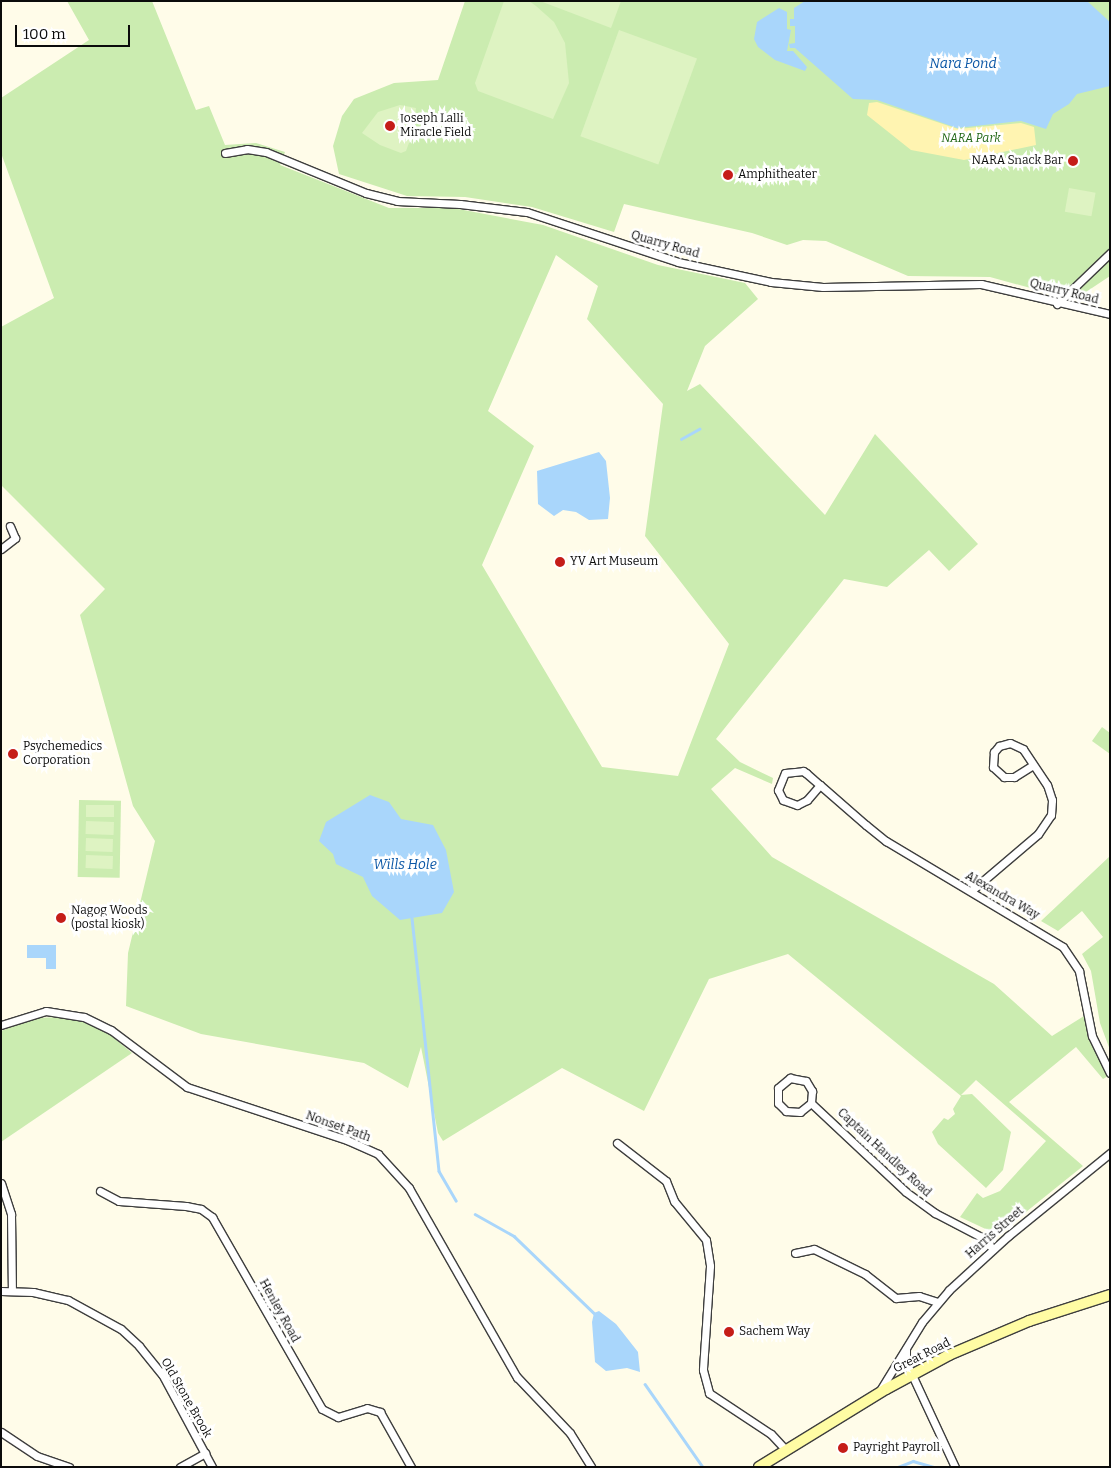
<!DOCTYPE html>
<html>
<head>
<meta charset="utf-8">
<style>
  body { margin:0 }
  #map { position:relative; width:1111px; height:1468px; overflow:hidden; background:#fffce9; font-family:Bitter,serif }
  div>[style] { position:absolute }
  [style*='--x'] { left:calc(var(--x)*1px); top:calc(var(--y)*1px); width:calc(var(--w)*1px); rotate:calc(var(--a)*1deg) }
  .green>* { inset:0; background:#cbecb0; transform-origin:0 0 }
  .sand>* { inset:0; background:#fff4b1 }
  .pitch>* { inset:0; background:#def3c2; transform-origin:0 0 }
  .water>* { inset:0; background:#a9d6fb }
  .stream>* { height:2.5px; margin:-1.25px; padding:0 1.25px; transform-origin:1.25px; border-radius:1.25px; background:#a9d6fb }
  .roads { filter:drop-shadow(1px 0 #3e3e3e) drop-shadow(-1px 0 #3e3e3e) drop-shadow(0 1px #3e3e3e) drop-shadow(0 -1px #3e3e3e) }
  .street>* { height:7px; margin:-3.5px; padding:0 3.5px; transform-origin:3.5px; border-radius:3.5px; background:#fff }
  .secondary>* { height:10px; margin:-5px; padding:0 5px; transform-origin:5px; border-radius:5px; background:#fffca4 }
  .dots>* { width:14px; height:14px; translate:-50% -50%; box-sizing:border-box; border:2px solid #fff; border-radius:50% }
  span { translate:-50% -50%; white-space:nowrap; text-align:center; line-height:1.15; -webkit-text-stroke:5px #fff; paint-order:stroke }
  .poi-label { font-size:12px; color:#0b0b0b }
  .left { translate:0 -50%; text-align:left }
  .right { translate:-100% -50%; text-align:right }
  .park-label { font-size:12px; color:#226717; font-style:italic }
  .street-label { font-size:12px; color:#0b0b0b }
  .water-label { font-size:14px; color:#0b57a6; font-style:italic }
  .frame { position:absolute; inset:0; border:2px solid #0b0b0b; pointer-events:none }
  .scale { position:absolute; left:15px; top:25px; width:115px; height:22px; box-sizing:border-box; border:2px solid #0b0b0b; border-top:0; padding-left:6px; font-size:15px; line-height:18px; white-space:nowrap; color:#0b0b0b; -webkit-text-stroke:4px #fff; paint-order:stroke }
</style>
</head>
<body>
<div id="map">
  <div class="green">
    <div style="clip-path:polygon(evenodd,67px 1px,152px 1px,196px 110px,209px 106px,225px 145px,256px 143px,285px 152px,280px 165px,389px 208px,453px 208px,543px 225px,658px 265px,745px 283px,758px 299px,705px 346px,687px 391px,700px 384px,825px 515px,875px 434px,978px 544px,949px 571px,929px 550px,887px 587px,844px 579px,716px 739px,740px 762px,773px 778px,772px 784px,735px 768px,711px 789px,772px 857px,994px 984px,1052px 1036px,1084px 1016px,1094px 1048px,1108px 1076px,1103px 1079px,1076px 1047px,1009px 1102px,1083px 1166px,1001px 1232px,992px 1232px,960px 1217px,977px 1193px,983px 1198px,1000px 1191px,1046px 1141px,976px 1080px,961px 1095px,972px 1094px,1011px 1132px,1003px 1170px,986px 1188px,938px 1144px,932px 1132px,944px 1118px,948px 1120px,955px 1114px,953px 1109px,961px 1096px,788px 954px,709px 979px,644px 1111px,562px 1068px,443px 1141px,438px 1133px,421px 1047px,408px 1088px,364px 1063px,201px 1034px,126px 1006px,128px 953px,155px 841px,133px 806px,80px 615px,105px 589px,1px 485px,1px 327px,54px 298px,1px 153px,1px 98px,89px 40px,67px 1px,556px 255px,598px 286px,587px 319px,663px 404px,645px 536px,729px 644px,678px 776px,602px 767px,482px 565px,534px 446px,488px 411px,556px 255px)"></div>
    <div style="clip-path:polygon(465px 1px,1110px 1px,1110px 276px,1074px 300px,990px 277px,908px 276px,826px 241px,803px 240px,787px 245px,752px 233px,624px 204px,614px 232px,532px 207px,465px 197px,407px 196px,339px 174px,333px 146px,342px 116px,354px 99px,394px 83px,438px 80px)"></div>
    <div style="clip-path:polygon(1102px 727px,1110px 733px,1110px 754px,1092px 741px)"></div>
    <div style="left:79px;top:800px;width:42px;height:77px;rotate:1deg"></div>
    <div style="clip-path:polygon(1110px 856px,1110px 1050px,1100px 1023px,1091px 971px,1082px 954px,1103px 937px,1082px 911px,1058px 931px,1041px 921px)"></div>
    <div style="clip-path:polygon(63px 1017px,87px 1022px,108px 1033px,132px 1053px,1px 1142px,1px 1031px,35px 1018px)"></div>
  </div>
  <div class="sand">
    <div style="clip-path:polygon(877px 102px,958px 129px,1021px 123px,1034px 127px,1036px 145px,964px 160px,911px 150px,867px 115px,869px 103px)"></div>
  </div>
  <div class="pitch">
    <div style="clip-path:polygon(504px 1px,529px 1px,536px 6px,554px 22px,565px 43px,569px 83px,553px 119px,478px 91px,475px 83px)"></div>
    <div style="clip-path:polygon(540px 1px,621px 1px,611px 28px)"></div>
    <div style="left:619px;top:30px;width:83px;height:113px;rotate:20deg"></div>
    <div style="clip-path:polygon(400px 105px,416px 108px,414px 129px,406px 151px,401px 153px,380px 145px,362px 133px,378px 112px)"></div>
    <div style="left:1069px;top:188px;width:27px;height:24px;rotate:10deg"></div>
    <div style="left:86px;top:805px;width:28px;height:12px"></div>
    <div style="left:86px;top:821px;width:28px;height:13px;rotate:2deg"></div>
    <div style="left:86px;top:838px;width:27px;height:13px;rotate:2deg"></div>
    <div style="left:86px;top:855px;width:27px;height:13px;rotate:2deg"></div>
  </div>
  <div class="water">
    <div style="clip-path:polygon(805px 1px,1087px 1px,1110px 22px,1110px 86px,1077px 94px,1069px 104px,1053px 114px,1046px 129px,1021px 121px,957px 128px,877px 100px,853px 99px,795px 48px,790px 48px,789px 44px,795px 43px,795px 26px,790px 26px,790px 19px,794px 19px,794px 8px)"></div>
    <div style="clip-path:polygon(779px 8px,787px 12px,787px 29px,791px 30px,787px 51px,793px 51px,807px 67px,805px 71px,775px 60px,758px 47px,754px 39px,757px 22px)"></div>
    <div style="clip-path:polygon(599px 452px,606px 461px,610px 498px,608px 519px,589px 520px,576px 512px,563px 510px,554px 516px,538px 504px,537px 471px)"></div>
    <div style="clip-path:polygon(370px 795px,389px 802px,401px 819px,433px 825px,446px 850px,454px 892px,442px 913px,400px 920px,372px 896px,363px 877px,336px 864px,333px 854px,319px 841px,326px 822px)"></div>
    <div style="clip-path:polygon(27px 945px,56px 945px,56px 969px,46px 969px,46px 958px,27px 958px)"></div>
    <div style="clip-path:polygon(599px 1311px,616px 1324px,638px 1352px,640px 1372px,627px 1368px,606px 1371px,595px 1362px,592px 1322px,594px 1313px)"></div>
  </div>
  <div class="stream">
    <div style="--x:681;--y:439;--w:21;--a:-29"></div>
    <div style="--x:412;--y:918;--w:254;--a:83.9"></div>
    <div style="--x:439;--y:1171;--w:34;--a:60"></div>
    <div style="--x:475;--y:1214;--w:45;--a:29.4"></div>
    <div style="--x:514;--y:1236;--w:114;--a:43.9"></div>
    <div style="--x:645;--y:1384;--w:101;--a:55.1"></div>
    <div style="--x:898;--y:1467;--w:16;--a:-22"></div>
    <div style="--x:913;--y:1461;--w:22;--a:16"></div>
  </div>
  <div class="roads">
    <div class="street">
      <div style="--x:225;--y:153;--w:22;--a:-10"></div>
      <div style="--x:247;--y:149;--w:19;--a:9"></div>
      <div style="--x:266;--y:152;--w:108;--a:22.3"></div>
      <div style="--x:366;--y:193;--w:32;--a:14"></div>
      <div style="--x:397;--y:201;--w:63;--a:2.7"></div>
      <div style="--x:460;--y:204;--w:67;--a:6.8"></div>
      <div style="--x:527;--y:212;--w:159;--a:18.3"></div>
      <div style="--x:678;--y:262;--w:95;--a:12.1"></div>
      <div style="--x:771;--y:282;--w:52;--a:5.5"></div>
      <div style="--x:823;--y:287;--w:158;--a:-1.1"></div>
      <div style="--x:981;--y:284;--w:132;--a:13.1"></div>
      <div style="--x:1057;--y:304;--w:74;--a:-43.9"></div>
      <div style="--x:1;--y:549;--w:18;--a:-38"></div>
      <div style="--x:15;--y:538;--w:13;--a:-113"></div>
      <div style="--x:820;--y:785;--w:20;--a:131"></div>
      <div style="--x:807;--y:800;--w:11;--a:153"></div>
      <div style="--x:797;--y:805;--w:15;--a:-160"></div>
      <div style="--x:783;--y:800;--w:11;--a:-117"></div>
      <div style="--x:778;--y:790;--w:18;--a:-68"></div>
      <div style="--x:785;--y:773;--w:18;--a:-6"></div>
      <div style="--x:803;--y:771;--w:4;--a:34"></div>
      <div style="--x:806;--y:773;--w:18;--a:41"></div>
      <div style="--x:820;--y:785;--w:61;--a:41"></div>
      <div style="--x:866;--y:825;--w:26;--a:39"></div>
      <div style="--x:886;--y:841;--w:206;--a:30.9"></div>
      <div style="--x:1063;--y:947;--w:29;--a:56"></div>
      <div style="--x:1079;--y:971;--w:66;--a:78.7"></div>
      <div style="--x:1092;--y:1036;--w:41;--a:64.1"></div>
      <div style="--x:971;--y:891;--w:88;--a:-40.4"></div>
      <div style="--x:1038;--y:834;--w:23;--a:-56"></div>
      <div style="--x:1051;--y:815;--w:15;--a:-86"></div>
      <div style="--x:1052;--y:800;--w:16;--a:-108"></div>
      <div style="--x:1047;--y:785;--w:43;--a:-123.7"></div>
      <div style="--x:1023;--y:749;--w:14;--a:-155"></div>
      <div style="--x:1010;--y:743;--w:11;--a:165"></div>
      <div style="--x:999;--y:746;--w:8;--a:130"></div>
      <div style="--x:994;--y:752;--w:15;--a:94"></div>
      <div style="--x:993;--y:767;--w:15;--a:42"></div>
      <div style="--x:1004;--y:777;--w:10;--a:0"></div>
      <div style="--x:1014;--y:777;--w:22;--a:-32"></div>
      <div style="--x:1;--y:1025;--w:47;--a:-17.3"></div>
      <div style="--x:46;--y:1011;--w:38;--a:9"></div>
      <div style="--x:84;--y:1017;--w:30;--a:26"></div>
      <div style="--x:111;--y:1030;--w:95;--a:36.9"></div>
      <div style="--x:187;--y:1087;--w:169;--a:18.3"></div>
      <div style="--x:347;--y:1140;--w:34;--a:24"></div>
      <div style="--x:378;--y:1154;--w:46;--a:47.6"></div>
      <div style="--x:409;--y:1188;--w:218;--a:60.3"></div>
      <div style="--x:517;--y:1377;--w:77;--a:46.6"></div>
      <div style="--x:570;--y:1433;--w:40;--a:58"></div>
      <div style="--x:811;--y:1103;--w:14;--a:141"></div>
      <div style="--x:800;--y:1112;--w:14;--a:-176"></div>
      <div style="--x:786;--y:1111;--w:11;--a:-135"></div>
      <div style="--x:778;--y:1103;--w:15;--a:-90"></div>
      <div style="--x:778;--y:1088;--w:16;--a:-40"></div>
      <div style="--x:790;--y:1078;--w:16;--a:11"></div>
      <div style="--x:806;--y:1081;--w:12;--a:59"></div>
      <div style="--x:812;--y:1091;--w:12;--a:95"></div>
      <div style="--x:811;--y:1103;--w:130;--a:43.1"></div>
      <div style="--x:906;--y:1192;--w:36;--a:36"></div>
      <div style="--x:935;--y:1213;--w:54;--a:27.5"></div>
      <div style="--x:983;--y:1238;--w:15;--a:48"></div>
      <div style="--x:617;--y:1143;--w:62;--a:37.8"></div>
      <div style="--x:666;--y:1181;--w:22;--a:68"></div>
      <div style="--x:674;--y:1201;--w:50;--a:50.6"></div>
      <div style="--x:706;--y:1240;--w:26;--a:81"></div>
      <div style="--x:710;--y:1266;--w:104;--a:93.9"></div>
      <div style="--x:703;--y:1370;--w:24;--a:75"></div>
      <div style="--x:709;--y:1393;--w:74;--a:33.5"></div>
      <div style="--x:771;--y:1434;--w:22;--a:47"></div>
      <div style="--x:1;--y:1183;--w:33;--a:72"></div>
      <div style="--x:11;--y:1214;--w:77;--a:89.3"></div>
      <div style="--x:100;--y:1191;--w:21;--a:28"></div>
      <div style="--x:119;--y:1201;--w:67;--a:4.3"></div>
      <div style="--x:186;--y:1206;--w:15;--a:11"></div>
      <div style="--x:201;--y:1209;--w:14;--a:36"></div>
      <div style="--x:212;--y:1217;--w:221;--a:60.2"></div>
      <div style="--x:322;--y:1409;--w:18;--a:27"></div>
      <div style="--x:338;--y:1417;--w:30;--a:-17"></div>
      <div style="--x:367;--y:1408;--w:14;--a:17"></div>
      <div style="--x:380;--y:1412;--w:63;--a:60.6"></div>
      <div style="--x:795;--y:1253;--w:19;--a:-12"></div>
      <div style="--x:814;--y:1249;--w:57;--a:26.1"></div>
      <div style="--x:865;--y:1274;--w:39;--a:38"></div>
      <div style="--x:896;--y:1298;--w:23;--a:-5"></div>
      <div style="--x:919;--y:1296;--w:19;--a:18"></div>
      <div style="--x:1;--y:1291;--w:32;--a:2"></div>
      <div style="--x:33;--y:1292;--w:36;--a:13"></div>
      <div style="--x:68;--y:1300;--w:60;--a:28.7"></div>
      <div style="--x:121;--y:1329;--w:25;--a:43"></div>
      <div style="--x:139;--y:1346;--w:36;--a:51"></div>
      <div style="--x:162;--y:1374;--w:106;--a:61.7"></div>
      <div style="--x:906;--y:1349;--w:13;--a:90"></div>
      <div style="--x:906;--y:1362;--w:116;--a:65"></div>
      <div style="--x:879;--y:1392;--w:82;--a:-58.4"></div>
      <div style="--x:922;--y:1322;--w:42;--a:-49.8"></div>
      <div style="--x:949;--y:1290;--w:80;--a:-42.5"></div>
      <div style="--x:1008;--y:1236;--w:132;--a:-39.1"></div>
      <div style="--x:1;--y:1432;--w:43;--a:33.7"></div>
      <div style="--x:37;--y:1456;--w:34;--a:19"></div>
      <div style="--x:180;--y:1467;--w:29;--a:-29"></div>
    </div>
    <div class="secondary">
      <div style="--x:759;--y:1467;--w:149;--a:-31.6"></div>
      <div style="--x:886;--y:1389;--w:72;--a:-28.4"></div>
      <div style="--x:949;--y:1355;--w:87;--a:-23"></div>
      <div style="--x:1029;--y:1321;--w:85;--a:-17.8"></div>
    </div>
  </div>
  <div class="dots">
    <div style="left:390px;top:126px;background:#c51d18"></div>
    <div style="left:1073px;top:161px;background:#c51d18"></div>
    <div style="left:728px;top:175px;background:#c51d18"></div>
    <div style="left:560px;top:562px;background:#c51d18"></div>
    <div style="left:13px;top:754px;background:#c51d18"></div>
    <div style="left:61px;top:918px;background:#c51d18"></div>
    <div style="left:729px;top:1332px;background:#c51d18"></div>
    <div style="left:843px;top:1448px;background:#c51d18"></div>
  </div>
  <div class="poi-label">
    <span class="left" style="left:400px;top:126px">Joseph Lalli<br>Miracle Field</span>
    <span class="right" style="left:1063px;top:161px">NARA Snack Bar</span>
    <span class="left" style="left:738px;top:175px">Amphitheater</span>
    <span class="left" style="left:570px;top:562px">YV Art Museum</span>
    <span class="left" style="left:23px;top:754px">Psychemedics<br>Corporation</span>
    <span class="left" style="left:71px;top:918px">Nagog Woods<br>(postal kiosk)</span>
    <span class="left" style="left:739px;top:1332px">Sachem Way</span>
    <span class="left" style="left:853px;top:1448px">Payright Payroll</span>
  </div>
  <div class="park-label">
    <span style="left:971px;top:139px">NARA Park</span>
  </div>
  <div class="street-label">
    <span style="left:665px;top:245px;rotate:16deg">Quarry Road</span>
    <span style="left:1064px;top:292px;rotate:14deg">Quarry Road</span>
    <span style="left:1002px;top:896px;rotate:30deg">Alexandra Way</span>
    <span style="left:338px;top:1127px;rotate:20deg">Nonset Path</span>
    <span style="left:884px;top:1153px;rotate:43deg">Captain Handley Road</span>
    <span style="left:995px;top:1233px;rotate:-41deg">Harris Street</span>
    <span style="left:279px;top:1311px;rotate:61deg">Henley Road</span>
    <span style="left:922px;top:1356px;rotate:-27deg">Great Road</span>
    <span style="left:186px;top:1398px;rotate:60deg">Old Stone Brook</span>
  </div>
  <div class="water-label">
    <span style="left:963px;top:64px">Nara Pond</span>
    <span style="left:405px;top:865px">Wills Hole</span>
  </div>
  <div class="frame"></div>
  <div class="scale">100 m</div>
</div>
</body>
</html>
